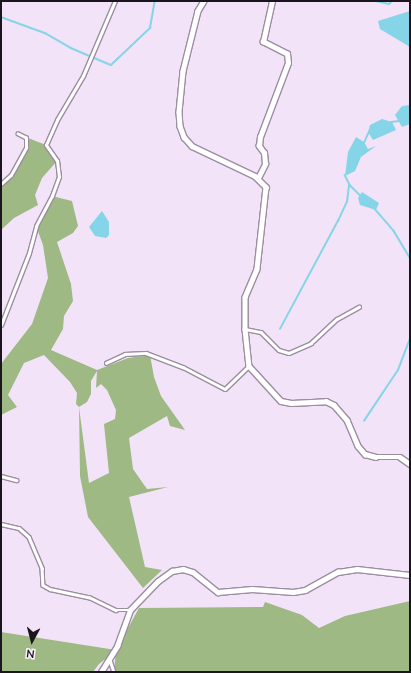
<!DOCTYPE html>
<html>
<head>
<meta charset="utf-8">
<style>
  body { margin:0 }
  #map { position:relative; width:411px; height:673px; overflow:hidden; background:#f3e3f9; font-family:"Nunito Sans",sans-serif }
  div>[style] { position:absolute }
  [style*='--x'] { left:calc(var(--x)*1px); top:calc(var(--y)*1px); width:calc(var(--w)*1px); rotate:calc(var(--a)*1deg) }
  .forest>* { inset:0; background:#9eb983 }
  .water>* { inset:0; background:#86d4e7 }
  .stream>* { height:1.5px; margin:-0.75px; padding:0 0.75px; transform-origin:0.75px; border-radius:0.75px; background:#86d4e7 }
  .roads { filter:drop-shadow(1px 0 #9c8da1) drop-shadow(-1px 0 #9c8da1) drop-shadow(0 1px #9c8da1) drop-shadow(0 -1px #9c8da1) }
  .service>* { height:2.5px; margin:-1.25px; padding:0 1.25px; transform-origin:1.25px; border-radius:1.25px; background:#fff }
  .minor>* { height:4.5px; margin:-2.25px; padding:0 2.25px; transform-origin:2.25px; border-radius:2.25px; background:#fff }
  span { translate:-50% -50%; white-space:nowrap; text-align:center; line-height:1.15; -webkit-text-stroke:3px #fbf4fd; paint-order:stroke }
  .frame { position:absolute; inset:0; border:2px solid #1b151d; pointer-events:none }
  .north { position:absolute; left:12px; top:621px; width:40px; height:40px; -webkit-text-stroke:3px #fbf4fd; paint-order:stroke; rotate:187deg; font-size:11px; font-weight:700; line-height:16px; text-align:center; color:#1b151d }
  .north::after { content:''; display:block; margin:auto; width:14px; height:18px; background:#1b151d; clip-path:polygon(50% 0,100% 100%,50% 72%,0 100%) }
</style>
</head>
<body>
<div id="map">
  <div class="forest">
    <div style="clip-path:polygon(18px 134px,46px 145px,57px 161px,42px 178px,35px 195px,38px 205px,14px 218px,1px 230px,1px 184px,11px 175px,26px 148px,26px 138px)"></div>
    <div style="clip-path:polygon(evenodd,52px 196px,72px 201px,78px 226px,73px 233px,57px 242px,71px 284px,73px 301px,64px 316px,63px 329px,51px 350px,97px 370px,128px 358px,150px 355px,154px 377px,161px 396px,185px 430px,170px 426px,167px 416px,129px 438px,133px 469px,147px 489px,168px 487px,129px 497px,145px 567px,162px 570px,143px 588px,88px 517px,80px 476px,79px 407px,76px 404px,77px 393px,70px 382px,44px 355px,24px 363px,8px 395px,17px 407px,1px 415px,1px 364px,32px 324px,48px 278px,43px 245px,36px 226px,52px 196px,97px 371px,96px 388px,101px 384px,107px 390px,116px 410px,115px 419px,104px 424px,109px 473px,89px 483px,79px 407px,87px 402px,91px 394px,91px 381px,97px 371px)"></div>
    <div style="clip-path:polygon(410px 601px,410px 672px,114px 672px,116px 651px,99px 664px,93px 672px,1px 672px,1px 632px,116px 650px,139px 608px,263px 607px,265px 602px,302px 615px,319px 628px,345px 616px)"></div>
  </div>
  <div class="water">
    <div style="clip-path:polygon(410px 11px,410px 47px,380px 29px,378px 21px)"></div>
    <div style="clip-path:polygon(410px 105px,410px 124px,402px 127px,395px 115px,402px 106px)"></div>
    <div style="clip-path:polygon(382px 119px,392px 122px,396px 130px,373px 140px,368px 132px,370px 125px)"></div>
    <div style="clip-path:polygon(356px 137px,364px 142px,368px 149px,376px 146px,361px 157px,355px 171px,345px 176px,348px 152px)"></div>
    <div style="clip-path:polygon(362px 192px,379px 203px,376px 210px,360px 205px,358px 198px)"></div>
    <div style="clip-path:polygon(102px 211px,109px 222px,109px 235px,106px 238px,95px 236px,89px 227px)"></div>
  </div>
  <div class="stream">
    <div style="--x:376;--y:1;--w:13;--a:13"></div>
    <div style="--x:389;--y:4;--w:4;--a:-45"></div>
    <div style="--x:1;--y:17;--w:47;--a:20"></div>
    <div style="--x:45;--y:33;--w:30;--a:30"></div>
    <div style="--x:71;--y:48;--w:43;--a:23"></div>
    <div style="--x:111;--y:65;--w:54;--a:-43.5"></div>
    <div style="--x:150;--y:28;--w:27;--a:-80"></div>
    <div style="--x:391;--y:122;--w:8;--a:-7"></div>
    <div style="--x:364;--y:143;--w:12;--a:-66"></div>
    <div style="--x:345;--y:175;--w:11;--a:63"></div>
    <div style="--x:350;--y:185;--w:16;--a:45"></div>
    <div style="--x:375;--y:209;--w:29;--a:49"></div>
    <div style="--x:394;--y:231;--w:31;--a:59"></div>
    <div style="--x:280;--y:329;--w:123;--a:-61.8"></div>
    <div style="--x:338;--y:221;--w:21;--a:-65"></div>
    <div style="--x:347;--y:202;--w:17;--a:-83"></div>
    <div style="--x:364;--y:421;--w:61;--a:-56.3"></div>
    <div style="--x:398;--y:370;--w:34;--a:-69"></div>
  </div>
  <div class="roads">
    <div class="service">
      <div style="--x:1;--y:184;--w:13;--a:-42"></div>
      <div style="--x:11;--y:175;--w:31;--a:-61"></div>
      <div style="--x:26;--y:148;--w:10;--a:-90"></div>
      <div style="--x:26;--y:138;--w:9;--a:-153"></div>
      <div style="--x:1;--y:325;--w:77;--a:-68.7"></div>
      <div style="--x:29;--y:253;--w:28;--a:-75"></div>
      <div style="--x:36;--y:226;--w:34;--a:-62"></div>
      <div style="--x:52;--y:196;--w:20;--a:-70"></div>
      <div style="--x:59;--y:177;--w:16;--a:-97"></div>
      <div style="--x:57;--y:161;--w:19;--a:-125"></div>
      <div style="--x:46;--y:145;--w:27;--a:-66"></div>
      <div style="--x:57;--y:120;--w:51;--a:-59.4"></div>
      <div style="--x:83;--y:76;--w:82;--a:-66.9"></div>
      <div style="--x:245;--y:329;--w:16;--a:11"></div>
      <div style="--x:261;--y:332;--w:25;--a:45"></div>
      <div style="--x:279;--y:350;--w:10;--a:17"></div>
      <div style="--x:289;--y:353;--w:24;--a:-24"></div>
      <div style="--x:311;--y:343;--w:35;--a:-43"></div>
      <div style="--x:337;--y:319;--w:25;--a:-29"></div>
      <div style="--x:106;--y:363;--w:21;--a:-25"></div>
      <div style="--x:125;--y:354;--w:21;--a:-3"></div>
      <div style="--x:146;--y:353;--w:40;--a:21"></div>
      <div style="--x:183;--y:367;--w:47;--a:27.6"></div>
      <div style="--x:225;--y:389;--w:33;--a:-44"></div>
      <div style="--x:1;--y:476;--w:16;--a:15"></div>
      <div style="--x:1;--y:524;--w:18;--a:13"></div>
      <div style="--x:19;--y:528;--w:13;--a:42"></div>
      <div style="--x:29;--y:537;--w:34;--a:67"></div>
      <div style="--x:42;--y:568;--w:17;--a:87"></div>
      <div style="--x:43;--y:585;--w:8;--a:30"></div>
      <div style="--x:50;--y:589;--w:40;--a:12"></div>
      <div style="--x:89;--y:597;--w:30;--a:26"></div>
      <div style="--x:116;--y:610;--w:14;--a:0"></div>
      <div style="--x:110;--y:660;--w:13;--a:72"></div>
    </div>
    <div class="minor">
      <div style="--x:204;--y:1;--w:12;--a:121"></div>
      <div style="--x:198;--y:11;--w:62;--a:104"></div>
      <div style="--x:183;--y:71;--w:41;--a:95.6"></div>
      <div style="--x:179;--y:112;--w:14;--a:86"></div>
      <div style="--x:180;--y:126;--w:12;--a:70"></div>
      <div style="--x:184;--y:137;--w:12;--a:48"></div>
      <div style="--x:192;--y:146;--w:70;--a:25.5"></div>
      <div style="--x:255;--y:176;--w:16;--a:45"></div>
      <div style="--x:266;--y:187;--w:82;--a:96.3"></div>
      <div style="--x:257;--y:269;--w:30;--a:113"></div>
      <div style="--x:245;--y:297;--w:32;--a:90"></div>
      <div style="--x:245;--y:329;--w:37;--a:84"></div>
      <div style="--x:249;--y:366;--w:47;--a:47.6"></div>
      <div style="--x:281;--y:401;--w:10;--a:11"></div>
      <div style="--x:291;--y:403;--w:35;--a:-3"></div>
      <div style="--x:326;--y:401;--w:9;--a:27"></div>
      <div style="--x:334;--y:405;--w:20;--a:49"></div>
      <div style="--x:347;--y:420;--w:28;--a:67"></div>
      <div style="--x:358;--y:446;--w:11;--a:49"></div>
      <div style="--x:365;--y:454;--w:11;--a:15"></div>
      <div style="--x:376;--y:457;--w:24;--a:0"></div>
      <div style="--x:400;--y:457;--w:12;--a:35"></div>
      <div style="--x:258;--y:178;--w:16;--a:-63"></div>
      <div style="--x:265;--y:164;--w:11;--a:-95"></div>
      <div style="--x:264;--y:153;--w:9;--a:-126"></div>
      <div style="--x:259;--y:146;--w:9;--a:-84"></div>
      <div style="--x:260;--y:137;--w:79;--a:-69.3"></div>
      <div style="--x:288;--y:63;--w:9;--a:-96"></div>
      <div style="--x:287;--y:54;--w:27;--a:-153"></div>
      <div style="--x:263;--y:42;--w:42;--a:-77.6"></div>
      <div style="--x:101;--y:672;--w:31;--a:-58"></div>
      <div style="--x:117;--y:646;--w:38;--a:-70"></div>
      <div style="--x:130;--y:610;--w:40;--a:-46"></div>
      <div style="--x:158;--y:581;--w:17;--a:-36"></div>
      <div style="--x:172;--y:571;--w:11;--a:-10"></div>
      <div style="--x:183;--y:569;--w:10;--a:17"></div>
      <div style="--x:193;--y:572;--w:32;--a:39"></div>
      <div style="--x:218;--y:592;--w:34;--a:-5"></div>
      <div style="--x:252;--y:589;--w:41;--a:4.2"></div>
      <div style="--x:293;--y:592;--w:12;--a:-9"></div>
      <div style="--x:305;--y:590;--w:38;--a:-29"></div>
      <div style="--x:338;--y:572;--w:19;--a:-9"></div>
      <div style="--x:357;--y:569;--w:53;--a:6.5"></div>
    </div>
  </div>
  <div class="frame"></div>
  <div class="north">N</div>
</div>
</body>
</html>
